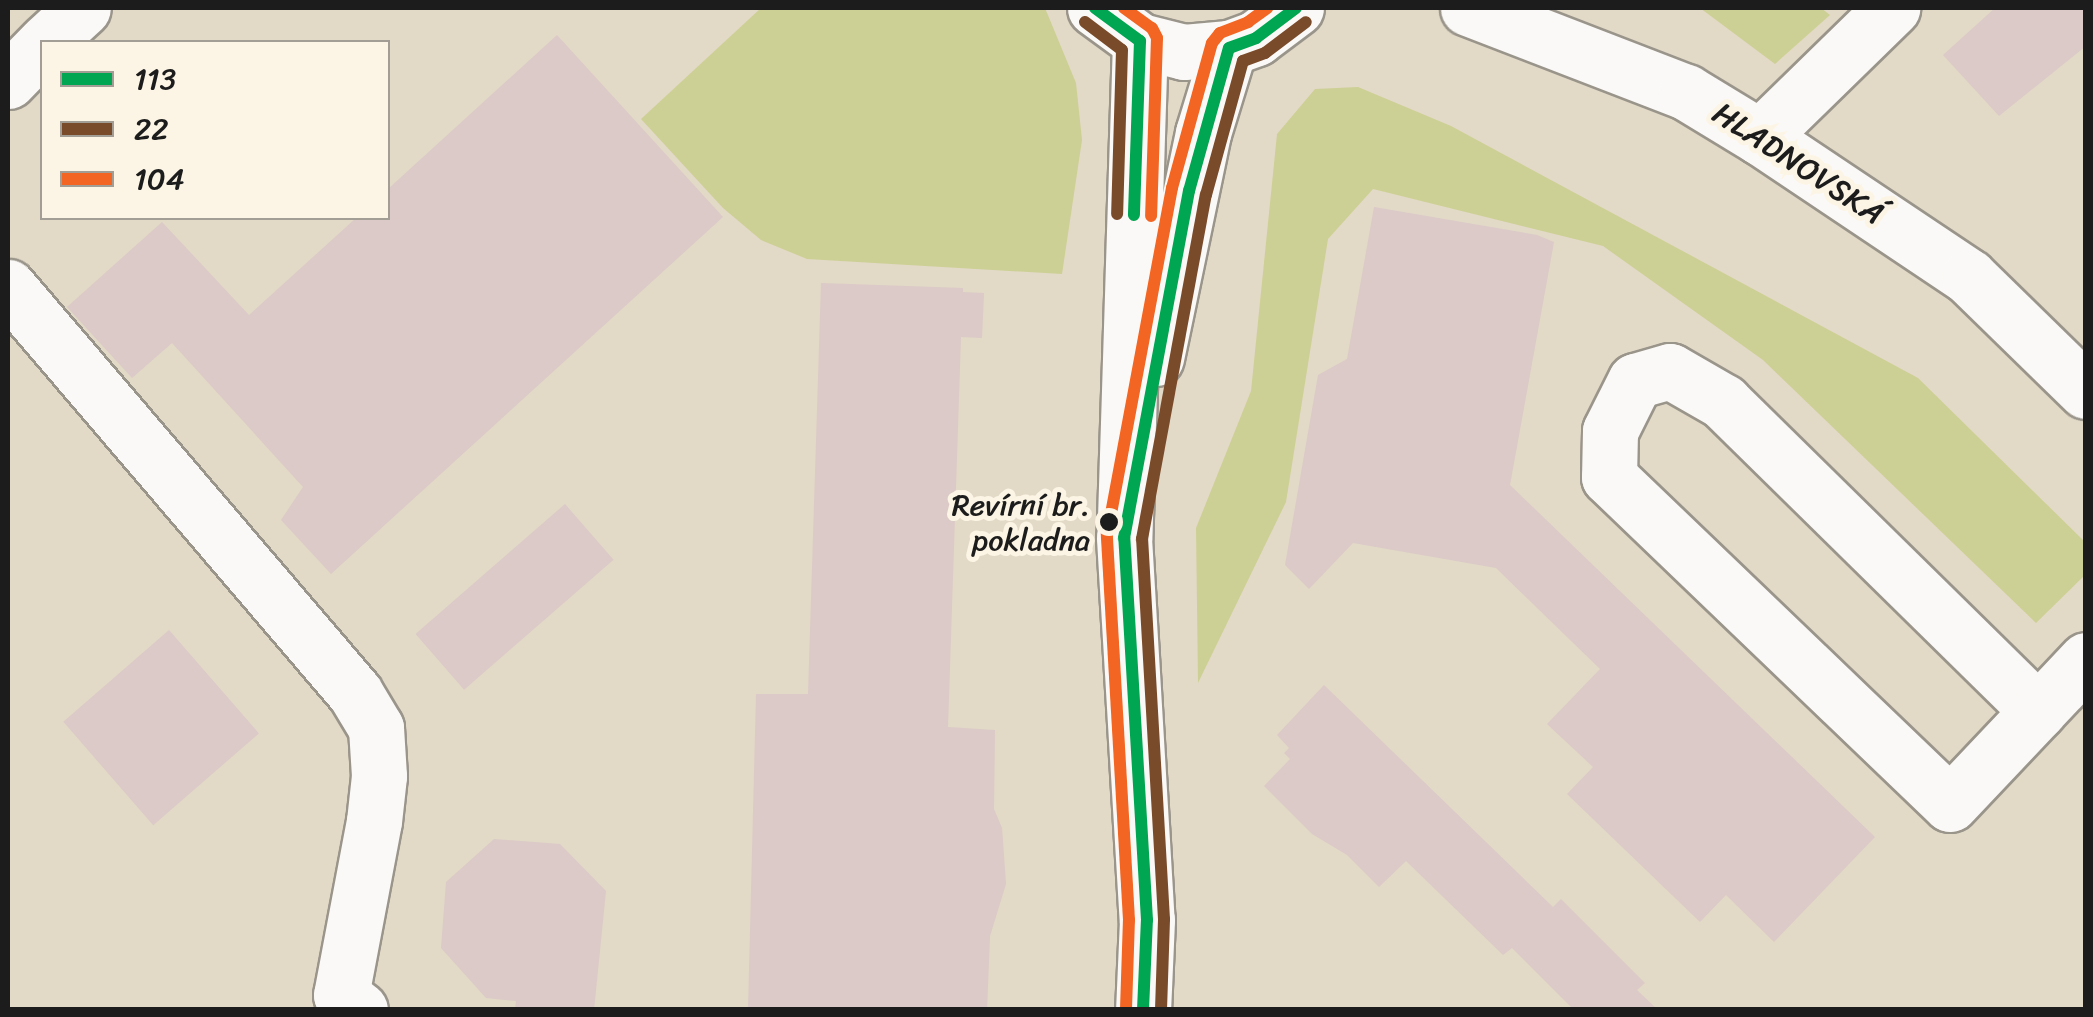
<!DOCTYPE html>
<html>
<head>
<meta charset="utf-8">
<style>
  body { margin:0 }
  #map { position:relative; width:2093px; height:1017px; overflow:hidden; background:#e2d9c7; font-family:Sriracha,sans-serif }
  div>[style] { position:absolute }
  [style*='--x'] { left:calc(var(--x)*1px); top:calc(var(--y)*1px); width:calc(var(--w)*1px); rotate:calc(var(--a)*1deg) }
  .green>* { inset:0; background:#cdd094 }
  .building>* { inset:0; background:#dbcac7; transform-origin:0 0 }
  .roads { filter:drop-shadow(2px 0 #9a958b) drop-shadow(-2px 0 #9a958b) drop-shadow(0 2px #9a958b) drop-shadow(0 -2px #9a958b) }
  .minor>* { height:55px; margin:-27.5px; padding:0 27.5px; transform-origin:27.5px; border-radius:27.5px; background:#fbf9f7 }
  .bus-1>* { height:12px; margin:-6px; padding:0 6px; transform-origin:6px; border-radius:6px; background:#00a651 }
  .bus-2>* { height:12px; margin:-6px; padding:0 6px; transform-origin:6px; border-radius:6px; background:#7a4b2a }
  .bus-3>* { height:12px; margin:-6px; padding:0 6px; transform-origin:6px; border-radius:6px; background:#f26522 }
  .dots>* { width:28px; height:28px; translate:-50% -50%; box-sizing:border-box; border:5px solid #fcf5e5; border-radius:50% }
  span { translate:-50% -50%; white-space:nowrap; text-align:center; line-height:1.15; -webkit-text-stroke:10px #fcf5e5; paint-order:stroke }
  .bus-label { font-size:30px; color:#1c1c1c }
  .right { translate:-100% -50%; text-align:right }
  .street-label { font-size:32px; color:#1c1c1c }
  .frame { position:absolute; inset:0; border:10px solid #1c1c1c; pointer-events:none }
  .legend { position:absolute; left:40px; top:40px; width:350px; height:180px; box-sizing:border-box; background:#fcf5e5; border:2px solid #a29e95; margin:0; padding:12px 18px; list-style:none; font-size:30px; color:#1c1c1c }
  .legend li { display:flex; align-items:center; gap:20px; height:50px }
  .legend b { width:50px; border:2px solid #a29e95 }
</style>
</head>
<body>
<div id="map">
  <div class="green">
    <div style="clip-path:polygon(761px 8px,1045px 8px,1076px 83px,1082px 140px,1062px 274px,807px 259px,761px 240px,723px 208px,641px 119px)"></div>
    <div style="clip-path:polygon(1700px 8px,1821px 8px,1830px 15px,1775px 64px)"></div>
    <div style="clip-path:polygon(1358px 87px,1451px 126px,1918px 378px,2085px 542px,2085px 575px,2036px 623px,1763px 360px,1603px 246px,1373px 189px,1328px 239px,1286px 502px,1198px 683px,1196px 528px,1251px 391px,1277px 134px,1315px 89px)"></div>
  </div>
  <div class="building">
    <div style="clip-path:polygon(1995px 8px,2086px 8px,2086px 46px,1999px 116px,1943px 55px)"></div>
    <div style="clip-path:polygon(557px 35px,723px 217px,331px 574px,281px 520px,303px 487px,172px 343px,132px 378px,67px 307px,162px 222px,249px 315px,356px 218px,388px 218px,388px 189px)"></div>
    <div style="clip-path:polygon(1374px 207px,1537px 235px,1554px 242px,1510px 485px,1875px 837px,1774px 942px,1726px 895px,1700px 922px,1567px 794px,1593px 767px,1547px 724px,1600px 669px,1496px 568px,1353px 543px,1309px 589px,1285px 565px,1318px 375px,1347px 359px)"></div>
    <div style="clip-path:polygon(821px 283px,963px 288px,963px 292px,984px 293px,982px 338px,961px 337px,948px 727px,995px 730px,994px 809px,1002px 828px,1006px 884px,990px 936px,987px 1010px,748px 1010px,756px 694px,808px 694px)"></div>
    <div style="left:565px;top:504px;width:74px;height:198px;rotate:49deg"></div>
    <div style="left:169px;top:630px;width:137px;height:140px;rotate:49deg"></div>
    <div style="clip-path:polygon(1324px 685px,1553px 907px,1561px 899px,1645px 983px,1637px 990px,1658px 1010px,1574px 1010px,1512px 948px,1503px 955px,1406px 861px,1379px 887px,1347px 855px,1312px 834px,1264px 786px,1290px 759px,1284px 753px,1289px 748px,1277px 735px)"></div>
    <div style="clip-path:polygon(494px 839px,560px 844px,606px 891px,594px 1010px,515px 1010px,516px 1001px,486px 998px,441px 948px,446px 882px)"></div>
  </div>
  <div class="roads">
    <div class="minor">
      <div style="--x:1095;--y:8;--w:56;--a:36.3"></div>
      <div style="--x:1140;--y:41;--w:45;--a:14"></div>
      <div style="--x:1184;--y:52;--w:45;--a:-5.1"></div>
      <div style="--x:1229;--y:48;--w:29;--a:-20"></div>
      <div style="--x:1256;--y:38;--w:50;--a:-36.9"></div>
      <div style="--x:1468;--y:8;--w:234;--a:21.1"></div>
      <div style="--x:1686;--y:92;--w:87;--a:31.3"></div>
      <div style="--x:1760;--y:137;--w:252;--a:33.8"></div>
      <div style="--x:1969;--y:277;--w:163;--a:44.3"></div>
      <div style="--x:1140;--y:41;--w:497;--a:91.8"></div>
      <div style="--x:1124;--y:538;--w:383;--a:86.6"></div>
      <div style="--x:1147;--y:920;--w:90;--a:92.5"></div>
      <div style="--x:46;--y:42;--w:50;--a:-42.6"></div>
      <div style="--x:8;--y:81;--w:49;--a:-45.8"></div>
      <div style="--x:1760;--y:137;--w:185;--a:-44.3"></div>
      <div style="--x:8;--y:287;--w:534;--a:49.48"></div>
      <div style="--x:355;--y:693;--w:41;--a:59"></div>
      <div style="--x:376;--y:728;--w:48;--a:86.4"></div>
      <div style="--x:379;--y:776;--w:45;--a:96.3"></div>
      <div style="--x:374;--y:821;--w:177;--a:100.7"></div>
      <div style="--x:341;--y:995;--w:24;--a:38"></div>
      <div style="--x:1156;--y:358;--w:230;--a:-78.2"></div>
      <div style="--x:1203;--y:133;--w:89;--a:-73"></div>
      <div style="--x:2038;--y:711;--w:441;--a:-135.5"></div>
      <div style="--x:1724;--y:402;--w:62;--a:-150.1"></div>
      <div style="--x:1670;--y:371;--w:36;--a:164"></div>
      <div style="--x:1635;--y:381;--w:56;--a:116.6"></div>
      <div style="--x:1610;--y:431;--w:46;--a:91.2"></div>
      <div style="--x:1609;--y:477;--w:472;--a:43.8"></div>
      <div style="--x:1950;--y:804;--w:128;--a:-46.6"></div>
      <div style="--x:2038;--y:711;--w:70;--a:-46.7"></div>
    </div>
  </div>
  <div class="bus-1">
    <div style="--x:1095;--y:8;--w:56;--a:36.3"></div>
    <div style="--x:1140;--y:41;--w:174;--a:92"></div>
    <div style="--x:1143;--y:1010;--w:90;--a:-87.5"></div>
    <div style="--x:1147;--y:920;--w:383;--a:-93.4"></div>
    <div style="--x:1124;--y:538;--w:353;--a:-79.4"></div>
    <div style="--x:1189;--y:191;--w:148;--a:-74.4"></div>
    <div style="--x:1229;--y:48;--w:29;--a:-20"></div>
    <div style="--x:1256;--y:38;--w:50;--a:-36.9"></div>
  </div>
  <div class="bus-2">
    <div style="--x:1085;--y:22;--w:46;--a:37.1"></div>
    <div style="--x:1122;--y:50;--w:164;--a:91.7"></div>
    <div style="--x:1161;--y:1010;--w:91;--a:-88.1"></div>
    <div style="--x:1164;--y:919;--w:381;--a:-93.3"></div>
    <div style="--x:1142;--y:539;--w:350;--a:-79.5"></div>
    <div style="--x:1206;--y:195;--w:139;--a:-74.6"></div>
    <div style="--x:1243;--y:61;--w:23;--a:-20"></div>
    <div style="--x:1265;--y:53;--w:51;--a:-37.1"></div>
  </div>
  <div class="bus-3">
    <div style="--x:1124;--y:8;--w:34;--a:36"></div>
    <div style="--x:1152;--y:28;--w:11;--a:63"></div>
    <div style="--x:1157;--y:38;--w:178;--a:91.9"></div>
    <div style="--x:1126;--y:1009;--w:89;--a:-88.1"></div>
    <div style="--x:1129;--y:920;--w:386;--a:-93.3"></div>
    <div style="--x:1107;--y:535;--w:353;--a:-79.4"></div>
    <div style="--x:1172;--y:188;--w:150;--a:-74.6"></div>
    <div style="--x:1212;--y:43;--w:13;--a:-51"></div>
    <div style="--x:1220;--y:33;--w:30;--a:-21"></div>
    <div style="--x:1248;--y:22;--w:24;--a:-36"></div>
  </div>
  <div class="dots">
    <div style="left:1109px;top:522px;background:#1c1c1c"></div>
  </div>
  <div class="bus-label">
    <span class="right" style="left:1090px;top:522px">Revírní br.<br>pokladna</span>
  </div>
  <div class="street-label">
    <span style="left:1798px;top:164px;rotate:33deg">HLADNOVSKÁ</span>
  </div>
  <div class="frame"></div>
  <ul class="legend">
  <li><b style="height:12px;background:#00a651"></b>113</li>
  <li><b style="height:12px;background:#7a4b2a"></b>22</li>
  <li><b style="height:12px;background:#f26522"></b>104</li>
  </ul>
</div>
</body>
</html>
